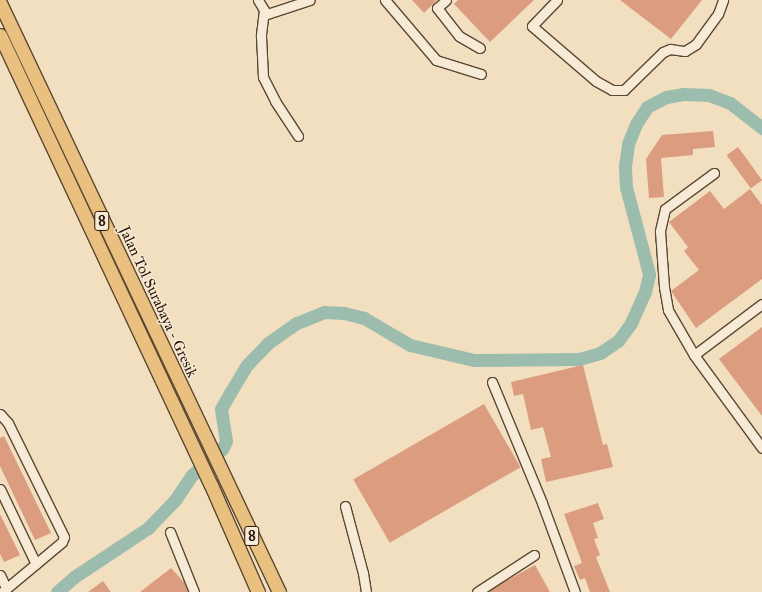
<!DOCTYPE html>
<html>
<head>
<meta charset="utf-8">
<style>
  body { margin:0 }
  #map { position:relative; width:762px; height:592px; overflow:hidden; background:#f2dfc0; font-family:"IM FELL Great Primer",serif }
  div>[style] { position:absolute }
  [style*='--x'] { left:calc(var(--x)*1px); top:calc(var(--y)*1px); width:calc(var(--w)*1px); rotate:calc(var(--a)*1deg) }
  .river>* { height:13px; margin:-6.5px; padding:0 6.5px; transform-origin:6.5px; border-radius:6.5px; background:#9cbdad }
  .building>* { inset:0; background:#db9c80; transform-origin:0 0 }
  .roads { filter:drop-shadow(1px 0 #5b4833) drop-shadow(-1px 0 #5b4833) drop-shadow(0 1px #5b4833) drop-shadow(0 -1px #5b4833) }
  .minor>* { height:9px; margin:-4.5px; padding:0 4.5px; transform-origin:4.5px; border-radius:4.5px; background:#f7ead6 }
  .highway>* { height:13px; margin:-6.5px; padding:0 6.5px; transform-origin:6.5px; border-radius:6.5px; background:#e9c080 }
  span { translate:-50% -50%; white-space:nowrap; text-align:center; line-height:1.15; -webkit-text-stroke:3px #f7ead6; paint-order:stroke }
  .shield-label span { padding:1px 3px; background:#f7ead6; border:1px solid; border-radius:3px; -webkit-text-stroke-width:0 }
  .shield-label { font-size:14px; color:#291504; font-weight:700 }
  .street-label { font-size:15px; color:#291504 }
</style>
</head>
<body>
<div id="map">
  <div class="river">
    <div style="--x:57;--y:592;--w:23;--a:-41"></div>
    <div style="--x:74;--y:577;--w:89;--a:-33.5"></div>
    <div style="--x:148;--y:528;--w:39;--a:-46"></div>
    <div style="--x:175;--y:500;--w:30;--a:-56"></div>
    <div style="--x:192;--y:475;--w:40;--a:-41"></div>
    <div style="--x:222;--y:449;--w:9;--a:-63"></div>
    <div style="--x:226;--y:441;--w:32;--a:-99"></div>
    <div style="--x:221;--y:409;--w:18;--a:-61"></div>
    <div style="--x:230;--y:393;--w:31;--a:-59"></div>
    <div style="--x:246;--y:366;--w:32;--a:-46"></div>
    <div style="--x:268;--y:343;--w:35;--a:-35"></div>
    <div style="--x:297;--y:323;--w:29;--a:-22"></div>
    <div style="--x:324;--y:312;--w:20;--a:3"></div>
    <div style="--x:344;--y:313;--w:21;--a:14"></div>
    <div style="--x:364;--y:318;--w:53;--a:30.4"></div>
    <div style="--x:410;--y:345;--w:66;--a:13.2"></div>
    <div style="--x:474;--y:360;--w:105;--a:-0.5"></div>
    <div style="--x:579;--y:359;--w:22;--a:-16"></div>
    <div style="--x:600;--y:353;--w:22;--a:-34"></div>
    <div style="--x:618;--y:341;--w:22;--a:-54"></div>
    <div style="--x:631;--y:323;--w:34;--a:-66"></div>
    <div style="--x:645;--y:292;--w:18;--a:-77"></div>
    <div style="--x:649;--y:274;--w:90;--a:-104.8"></div>
    <div style="--x:626;--y:187;--w:21;--a:-93"></div>
    <div style="--x:625;--y:166;--w:22;--a:-82"></div>
    <div style="--x:628;--y:144;--w:22;--a:-68"></div>
    <div style="--x:636;--y:124;--w:20;--a:-57"></div>
    <div style="--x:647;--y:107;--w:21;--a:-28"></div>
    <div style="--x:666;--y:97;--w:17;--a:-10"></div>
    <div style="--x:683;--y:94;--w:26;--a:2"></div>
    <div style="--x:709;--y:95;--w:22;--a:21"></div>
    <div style="--x:730;--y:103;--w:41;--a:38"></div>
  </div>
  <div class="building">
    <div style="clip-path:polygon(412px 0,437px 0,424px 13px)"></div>
    <div style="clip-path:polygon(458px 0,534px 0,490px 42px,454px 4px)"></div>
    <div style="clip-path:polygon(620px 0,702px 0,671px 39px)"></div>
    <div style="clip-path:polygon(713px 131px,715px 147px,693px 149px,693px 155px,661px 158px,664px 197px,649px 198px,646px 159px,662px 135px)"></div>
    <div style="left:738px;top:147px;width:41px;height:14px;rotate:54deg"></div>
    <div style="clip-path:polygon(750px 189px,762px 205px,762px 279px,696px 328px,671px 291px,699px 270px,684px 251px,688px 247px,669px 222px,710px 191px,724px 209px)"></div>
    <div style="clip-path:polygon(762px 327px,762px 416px,719px 359px)"></div>
    <div style="clip-path:polygon(583px 365px,603px 445px,607px 444px,613px 467px,546px 482px,541px 459px,551px 457px,543px 427px,531px 430px,523px 394px,514px 396px,511px 382px)"></div>
    <div style="left:484px;top:404px;width:73px;height:151px;rotate:60deg"></div>
    <div style="clip-path:polygon(4px 436px,51px 533px,35px 540px,0 466px,0 438px)"></div>
    <div style="clip-path:polygon(598px 503px,604px 519px,593px 523px,598px 538px,594px 539px,600px 555px,596px 557px,610px 592px,590px 592px,585px 578px,580px 580px,574px 566px,582px 563px,564px 514px)"></div>
    <div style="clip-path:polygon(0 514px,20px 555px,4px 562px,0 554px)"></div>
    <div style="clip-path:polygon(535px 565px,550px 592px,488px 592px,500px 584px)"></div>
    <div style="clip-path:polygon(171px 568px,184px 582px,188px 592px,140px 592px)"></div>
    <div style="clip-path:polygon(103px 581px,111px 592px,88px 592px)"></div>
  </div>
  <div class="roads">
    <div class="minor">
      <div style="--x:258;--y:0;--w:12;--a:59"></div>
      <div style="--x:264;--y:10;--w:26;--a:97"></div>
      <div style="--x:261;--y:36;--w:41;--a:87.2"></div>
      <div style="--x:263;--y:77;--w:27;--a:63"></div>
      <div style="--x:275;--y:101;--w:42;--a:56.7"></div>
      <div style="--x:385;--y:0;--w:79;--a:49.6"></div>
      <div style="--x:436;--y:60;--w:47;--a:17.3"></div>
      <div style="--x:446;--y:0;--w:12;--a:138"></div>
      <div style="--x:437;--y:8;--w:6;--a:51"></div>
      <div style="--x:441;--y:13;--w:29;--a:52"></div>
      <div style="--x:459;--y:36;--w:24;--a:30"></div>
      <div style="--x:557;--y:0;--w:36;--a:134"></div>
      <div style="--x:532;--y:26;--w:84;--a:40.7"></div>
      <div style="--x:596;--y:81;--w:18;--a:29"></div>
      <div style="--x:612;--y:90;--w:12;--a:0"></div>
      <div style="--x:624;--y:90;--w:54;--a:-44.3"></div>
      <div style="--x:663;--y:52;--w:8;--a:-23"></div>
      <div style="--x:670;--y:49;--w:15;--a:8"></div>
      <div style="--x:685;--y:51;--w:13;--a:-32"></div>
      <div style="--x:696;--y:44;--w:37;--a:-54"></div>
      <div style="--x:718;--y:14;--w:15;--a:-70"></div>
      <div style="--x:264;--y:15;--w:48;--a:-18.1"></div>
      <div style="--x:714;--y:173;--w:61;--a:143.7"></div>
      <div style="--x:665;--y:209;--w:23;--a:103"></div>
      <div style="--x:660;--y:231;--w:56;--a:85.9"></div>
      <div style="--x:664;--y:287;--w:23;--a:80"></div>
      <div style="--x:668;--y:310;--w:52;--a:60"></div>
      <div style="--x:694;--y:355;--w:115;--a:53.8"></div>
      <div style="--x:694;--y:355;--w:85;--a:-36.9"></div>
      <div style="--x:492;--y:382;--w:131;--a:67.5"></div>
      <div style="--x:542;--y:503;--w:95;--a:69.7"></div>
      <div style="--x:0;--y:414;--w:12;--a:48"></div>
      <div style="--x:8;--y:423;--w:127;--a:63.8"></div>
      <div style="--x:64;--y:537;--w:5;--a:112"></div>
      <div style="--x:62;--y:542;--w:78;--a:140.2"></div>
      <div style="--x:0;--y:489;--w:83;--a:64.4"></div>
      <div style="--x:345;--y:506;--w:69;--a:75"></div>
      <div style="--x:363;--y:573;--w:19;--a:81"></div>
      <div style="--x:170;--y:532;--w:65;--a:68.2"></div>
      <div style="--x:0;--y:575;--w:14;--a:65"></div>
      <div style="--x:477;--y:592;--w:68;--a:-33"></div>
    </div>
    <div class="highway">
      <div style="--x:0;--y:3;--w:652;--a:64.65"></div>
      <div style="--x:0;--y:35;--w:497;--a:64.9"></div>
      <div style="--x:211;--y:485;--w:117;--a:66.3"></div>
    </div>
  </div>
  <div class="shield-label">
    <span style="left:102px;top:221px">8</span>
    <span style="left:252px;top:536px">8</span>
  </div>
  <div class="street-label">
    <span style="left:158px;top:302px;rotate:65deg">Jalan Tol Surabaya - Gresik</span>
  </div>
</div>
</body>
</html>
